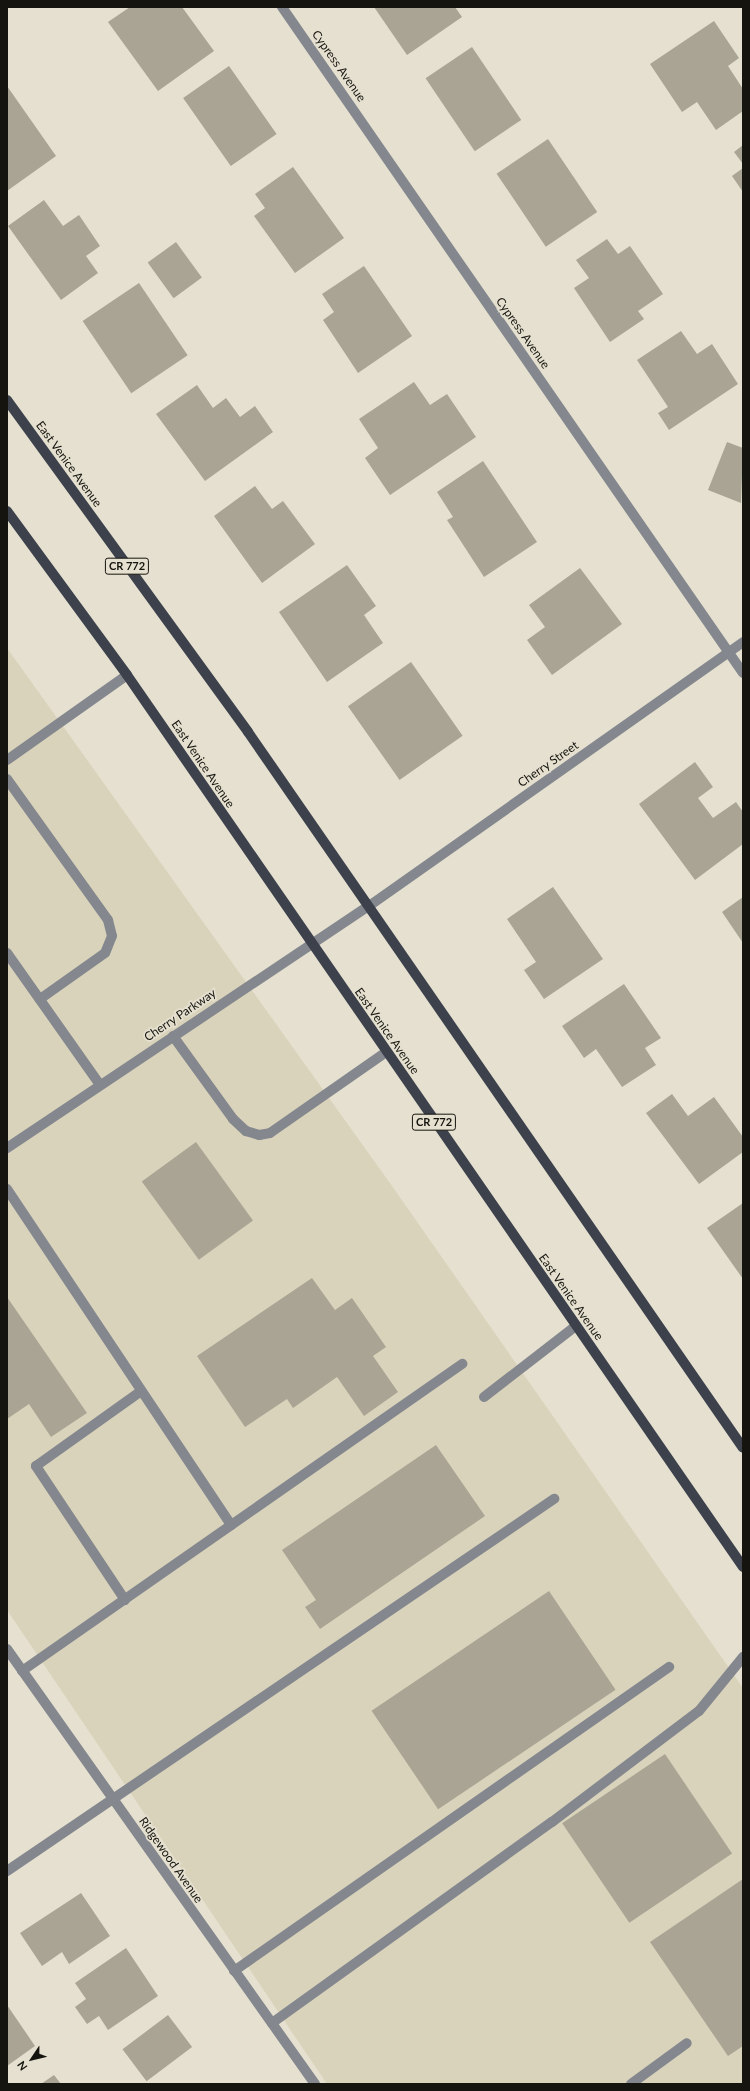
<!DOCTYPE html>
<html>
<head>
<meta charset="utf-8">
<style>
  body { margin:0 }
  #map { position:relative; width:750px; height:2091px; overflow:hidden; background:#e5e0cf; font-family:Lato,sans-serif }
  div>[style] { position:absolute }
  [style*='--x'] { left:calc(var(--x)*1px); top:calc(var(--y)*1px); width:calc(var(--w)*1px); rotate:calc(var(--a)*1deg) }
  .built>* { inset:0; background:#dad3bb }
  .building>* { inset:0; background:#a9a494; transform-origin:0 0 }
  .lane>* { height:10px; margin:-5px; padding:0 5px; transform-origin:5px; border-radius:5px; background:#84888e }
  .street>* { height:10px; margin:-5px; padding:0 5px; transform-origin:5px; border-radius:5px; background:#84888e }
  .primary>* { height:10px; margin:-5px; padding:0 5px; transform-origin:5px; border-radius:5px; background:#3c414c }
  span { translate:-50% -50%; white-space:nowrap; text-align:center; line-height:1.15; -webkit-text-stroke:3.5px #e5e0cf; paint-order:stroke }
  .shield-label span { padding:1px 3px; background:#e5e0cf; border:1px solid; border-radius:3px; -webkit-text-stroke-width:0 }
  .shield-label { font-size:11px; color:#15140e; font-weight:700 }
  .street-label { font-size:12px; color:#15140e }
  .frame { position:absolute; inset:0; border:8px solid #15140e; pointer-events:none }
  .north { position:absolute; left:12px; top:2039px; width:40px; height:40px; -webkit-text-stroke:3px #e5e0cf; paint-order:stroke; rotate:235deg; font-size:11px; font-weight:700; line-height:16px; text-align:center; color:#15140e }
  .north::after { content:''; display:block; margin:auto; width:14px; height:18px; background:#15140e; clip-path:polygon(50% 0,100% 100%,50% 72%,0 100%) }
</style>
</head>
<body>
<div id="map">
  <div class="built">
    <div style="clip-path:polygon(7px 648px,392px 1186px,743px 1688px,743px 2084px,327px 2084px,7px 1610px)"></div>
  </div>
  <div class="building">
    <div style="clip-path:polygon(130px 7px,182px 7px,214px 51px,158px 91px,108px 22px)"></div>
    <div style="clip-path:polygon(374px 7px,455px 7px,462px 17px,407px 55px)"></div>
    <div style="clip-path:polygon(714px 21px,739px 58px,728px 66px,743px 89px,743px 111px,716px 130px,697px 102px,682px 112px,650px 64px)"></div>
    <div style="left:472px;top:47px;width:88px;height:56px;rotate:56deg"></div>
    <div style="left:229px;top:66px;width:83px;height:56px;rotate:55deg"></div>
    <div style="clip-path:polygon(7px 86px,56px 156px,7px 191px)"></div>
    <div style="left:548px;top:139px;width:88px;height:62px;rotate:56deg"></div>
    <div style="clip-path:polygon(743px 145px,743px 164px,734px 152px)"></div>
    <div style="clip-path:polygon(293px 167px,344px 238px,295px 273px,254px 216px,265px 208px,255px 194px)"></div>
    <div style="clip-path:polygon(743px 168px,743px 192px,732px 176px)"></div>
    <div style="clip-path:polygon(44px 200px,63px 226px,79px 215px,100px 246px,86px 256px,98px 273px,61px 300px,8px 226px)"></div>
    <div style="clip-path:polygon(607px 239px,618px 254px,630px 246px,663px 294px,638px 311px,644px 319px,610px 342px,574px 288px,589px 278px,576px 260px)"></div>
    <div style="left:176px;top:242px;width:44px;height:35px;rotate:54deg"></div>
    <div style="clip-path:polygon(364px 266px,412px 336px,358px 373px,323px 320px,334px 312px,322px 294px)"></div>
    <div style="left:139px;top:283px;width:87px;height:68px;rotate:56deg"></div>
    <div style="clip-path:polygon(681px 331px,697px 354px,712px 344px,738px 384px,669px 430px,658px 413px,668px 407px,637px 360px)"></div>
    <div style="clip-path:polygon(414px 382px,430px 405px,447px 394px,476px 437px,390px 495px,365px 458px,378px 448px,359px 419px)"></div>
    <div style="clip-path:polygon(197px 385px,213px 408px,226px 398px,240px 417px,255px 406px,273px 432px,205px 481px,156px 414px)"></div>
    <div style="clip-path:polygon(727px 442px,743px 448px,741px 503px,708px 490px)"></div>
    <div style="clip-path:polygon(483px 461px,537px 542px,484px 577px,447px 520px,453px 517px,437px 492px)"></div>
    <div style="clip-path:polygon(255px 486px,272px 509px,283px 501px,315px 544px,262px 583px,214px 516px)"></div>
    <div style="clip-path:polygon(347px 565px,376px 606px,364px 615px,383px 643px,327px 682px,279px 612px)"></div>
    <div style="clip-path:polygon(580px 568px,622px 624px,552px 675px,527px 640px,545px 627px,529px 605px)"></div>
    <div style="left:411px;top:662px;width:90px;height:77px;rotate:55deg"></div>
    <div style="clip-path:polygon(695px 762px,713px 787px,698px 798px,713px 818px,736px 802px,743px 812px,743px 844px,695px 880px,639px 804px)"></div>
    <div style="clip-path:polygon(553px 887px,603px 959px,544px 999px,524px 970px,536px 962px,507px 919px)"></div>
    <div style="clip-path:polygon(743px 897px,743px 943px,722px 912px)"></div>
    <div style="clip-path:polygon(624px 984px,661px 1038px,645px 1048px,656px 1065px,622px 1087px,596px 1049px,584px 1058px,562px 1026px)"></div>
    <div style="clip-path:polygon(672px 1094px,688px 1116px,714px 1097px,743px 1137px,743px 1152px,699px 1184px,646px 1113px)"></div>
    <div style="left:196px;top:1142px;width:97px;height:67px;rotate:54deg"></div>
    <div style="clip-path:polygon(743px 1203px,743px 1279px,707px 1228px)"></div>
    <div style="clip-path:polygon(312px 1278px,335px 1310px,352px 1298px,386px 1347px,373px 1356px,398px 1392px,364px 1416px,337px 1377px,293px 1408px,287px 1399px,245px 1427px,197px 1356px)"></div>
    <div style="clip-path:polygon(7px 1297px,87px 1413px,51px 1437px,29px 1404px,7px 1419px)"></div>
    <div style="clip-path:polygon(436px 1445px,485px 1516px,320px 1629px,305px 1607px,316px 1600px,282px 1550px)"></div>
    <div style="left:549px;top:1591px;width:119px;height:214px;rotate:56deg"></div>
    <div style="left:665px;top:1754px;width:120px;height:124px;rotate:56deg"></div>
    <div style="clip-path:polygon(743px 1879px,743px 2046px,728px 2056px,650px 1942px)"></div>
    <div style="clip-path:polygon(81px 1893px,110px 1936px,69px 1964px,62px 1952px,42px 1966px,20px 1933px)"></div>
    <div style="clip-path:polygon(126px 1948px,158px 1996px,108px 2030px,99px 2016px,87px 2024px,75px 2007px,86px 1999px,75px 1983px)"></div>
    <div style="clip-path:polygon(7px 2005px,35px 2046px,7px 2066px)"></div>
    <div style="left:168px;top:2015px;width:40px;height:57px;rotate:53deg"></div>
    <div style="clip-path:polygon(54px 2075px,61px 2084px,41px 2084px)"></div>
  </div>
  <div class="lane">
    <div style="--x:7;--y:760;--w:147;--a:-35.3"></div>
    <div style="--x:7;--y:779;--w:173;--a:54.4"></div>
    <div style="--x:108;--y:920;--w:16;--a:76"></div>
    <div style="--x:112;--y:936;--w:18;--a:112"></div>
    <div style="--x:105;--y:953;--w:80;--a:144.7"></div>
    <div style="--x:7;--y:953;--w:161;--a:54.8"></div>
    <div style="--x:173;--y:1036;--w:102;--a:54.1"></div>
    <div style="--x:233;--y:1119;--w:18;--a:43"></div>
    <div style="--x:246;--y:1131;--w:14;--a:17"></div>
    <div style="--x:259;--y:1135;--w:11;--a:-10"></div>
    <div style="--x:270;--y:1133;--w:141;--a:-34.9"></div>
    <div style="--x:7;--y:1189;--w:404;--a:56.3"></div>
    <div style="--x:484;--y:1397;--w:116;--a:-37.7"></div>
    <div style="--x:125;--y:1600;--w:161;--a:-123.6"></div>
    <div style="--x:36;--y:1466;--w:129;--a:-35.5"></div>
    <div style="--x:22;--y:1671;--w:537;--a:-34.9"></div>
    <div style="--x:7;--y:1871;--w:662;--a:-34.22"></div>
    <div style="--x:234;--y:1971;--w:531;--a:-34.95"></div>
    <div style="--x:272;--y:2023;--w:345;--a:-35.7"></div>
    <div style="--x:552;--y:1822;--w:184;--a:-37.1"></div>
    <div style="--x:699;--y:1711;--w:70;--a:-50.8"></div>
    <div style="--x:631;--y:2084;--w:69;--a:-36.2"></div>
  </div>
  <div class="street">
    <div style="--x:282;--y:7;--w:810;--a:55.31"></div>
    <div style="--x:7;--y:1148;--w:435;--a:-33.8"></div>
    <div style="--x:369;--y:906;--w:458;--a:-35.2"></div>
    <div style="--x:7;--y:1649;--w:533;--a:54.7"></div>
  </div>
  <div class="primary">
    <div style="--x:7;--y:400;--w:410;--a:54"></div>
    <div style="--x:248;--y:732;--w:870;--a:55.34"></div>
    <div style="--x:7;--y:511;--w:203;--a:53.8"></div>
    <div style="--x:127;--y:675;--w:1084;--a:55.37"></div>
  </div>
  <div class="shield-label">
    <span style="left:127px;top:566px">CR 772</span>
    <span style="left:434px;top:1122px">CR 772</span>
  </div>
  <div class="street-label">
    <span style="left:339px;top:66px;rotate:55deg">Cypress Avenue</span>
    <span style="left:523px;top:333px;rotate:55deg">Cypress Avenue</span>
    <span style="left:69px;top:464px;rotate:54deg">East Venice Avenue</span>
    <span style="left:203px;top:764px;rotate:56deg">East Venice Avenue</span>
    <span style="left:548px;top:764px;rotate:-35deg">Cherry Street</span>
    <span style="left:180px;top:1015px;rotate:-34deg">Cherry Parkway</span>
    <span style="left:387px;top:1031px;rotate:55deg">East Venice Avenue</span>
    <span style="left:571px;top:1297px;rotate:55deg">East Venice Avenue</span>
    <span style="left:171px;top:1860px;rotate:55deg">Ridgewood Avenue</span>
  </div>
  <div class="frame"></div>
  <div class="north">N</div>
</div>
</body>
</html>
